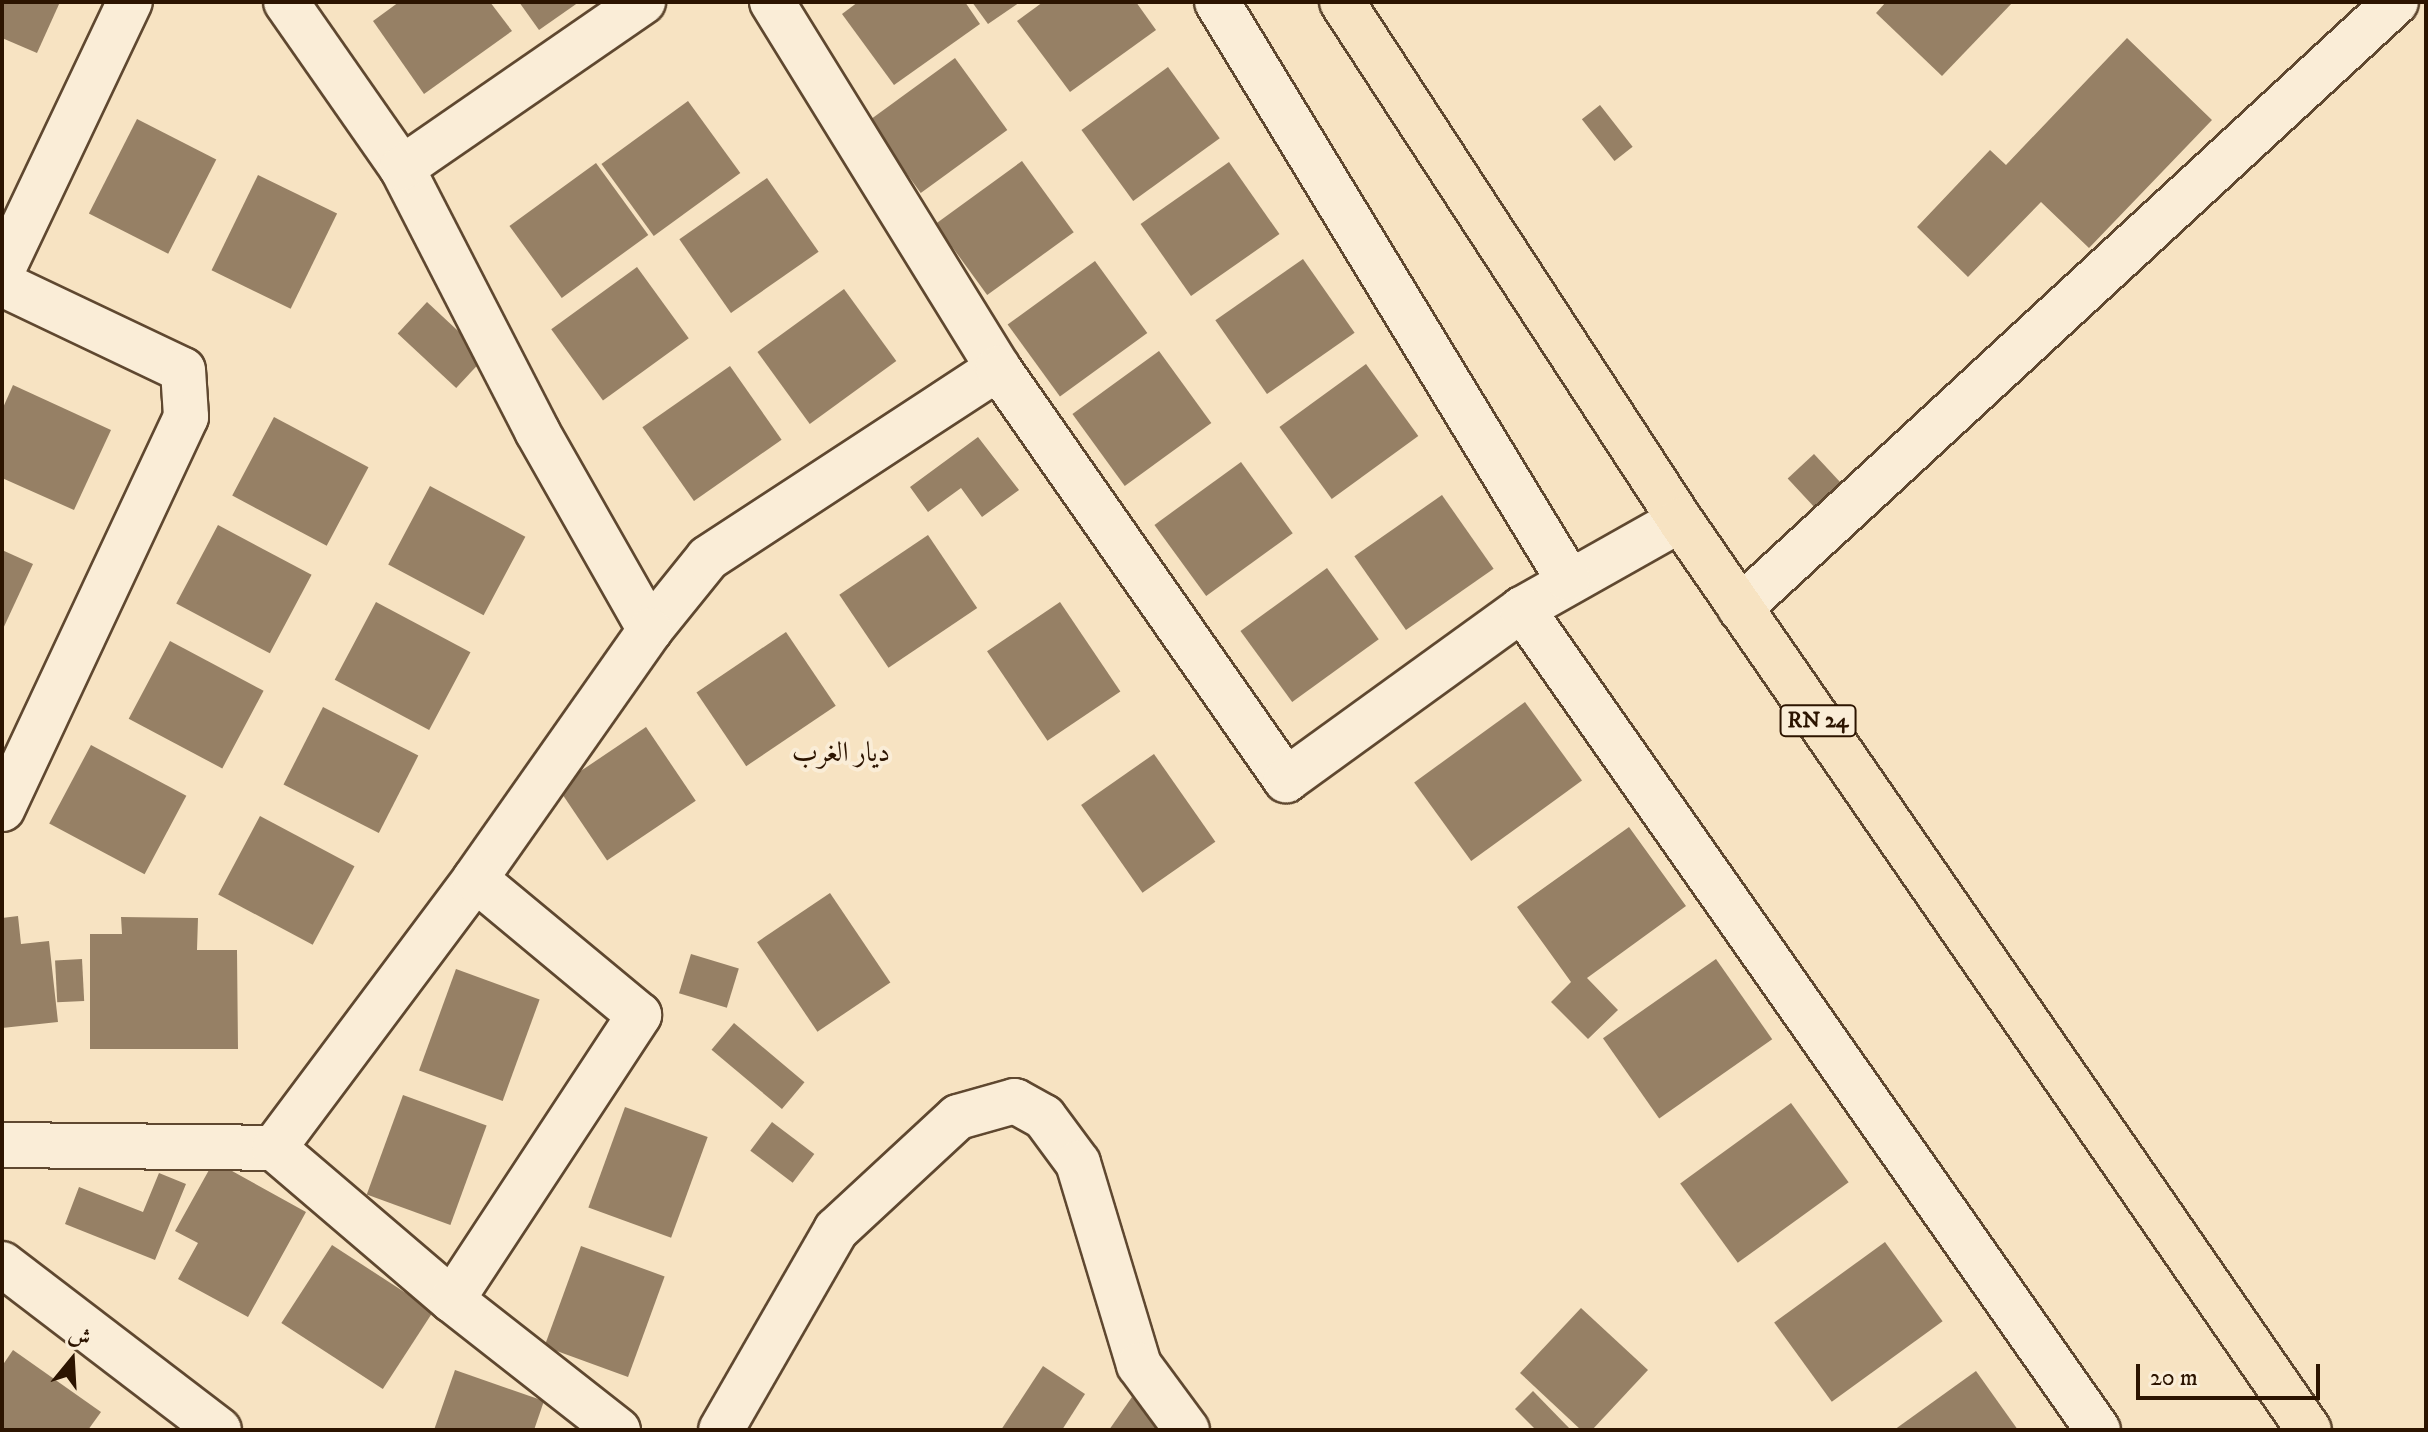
<!DOCTYPE html>
<html>
<head>
<meta charset="utf-8">
<style>
  body { margin:0 }
  #map { position:relative; width:2428px; height:1432px; overflow:hidden; background:#f7e3c2; font-family:"IM FELL DW Pica",Amiri,serif }
  div>[style] { position:absolute }
  [style*='--x'] { left:calc(var(--x)*1px); top:calc(var(--y)*1px); width:calc(var(--w)*1px); rotate:calc(var(--a)*1deg) }
  .building>* { inset:0; background:#968065; transform-origin:0 0 }
  .roads { filter:drop-shadow(2px 0 #5f4830) drop-shadow(-2px 0 #5f4830) drop-shadow(0 2px #5f4830) drop-shadow(0 -2px #5f4830) }
  .street>* { height:44px; margin:-22px; padding:0 22px; transform-origin:22px; border-radius:22px; background:#faedd7 }
  .primary>* { height:44px; margin:-22px; padding:0 22px; transform-origin:22px; border-radius:22px; background:#f7e3c2 }
  span { translate:-50% -50%; white-space:nowrap; text-align:center; line-height:1.15; -webkit-text-stroke:8px #faedd7; paint-order:stroke }
  .shield-label span { padding:2px 6px; background:#faedd7; border:2px solid; border-radius:6px; -webkit-text-stroke-width:0 }
  .shield-label { font-size:22px; color:#2c1400; font-weight:700 }
  .quarter-label { font-size:28px; color:#2c1400 }
  .frame { position:absolute; inset:0; border:4px solid #2c1400; pointer-events:none }
  .north { position:absolute; left:32px; top:1320px; width:80px; height:80px; -webkit-text-stroke:6px #faedd7; paint-order:stroke; rotate:18deg; font-size:22px; font-weight:700; line-height:32px; text-align:center; color:#2c1400 }
  .north::after { content:''; display:block; margin:auto; width:28px; height:36px; background:#2c1400; clip-path:polygon(50% 0,100% 100%,50% 72%,0 100%) }
  .scale { position:absolute; left:2136px; top:1364px; width:184px; height:36px; box-sizing:border-box; border:4px solid #2c1400; border-top:0; padding-left:10px; font-size:24px; line-height:28px; white-space:nowrap; color:#2c1400; -webkit-text-stroke:6px #faedd7; paint-order:stroke }
</style>
</head>
<body>
<div id="map">
  <div class="building">
    <div style="clip-path:polygon(2px 2px,60px 2px,37px 53px,2px 38px)"></div>
    <div style="clip-path:polygon(399px 2px,490px 2px,512px 31px,424px 94px,373px 21px)"></div>
    <div style="clip-path:polygon(519px 2px,579px 2px,539px 30px)"></div>
    <div style="clip-path:polygon(858px 2px,965px 2px,980px 24px,894px 85px,842px 14px)"></div>
    <div style="clip-path:polygon(972px 2px,1020px 2px,988px 24px)"></div>
    <div style="clip-path:polygon(1043px 2px,1136px 2px,1156px 30px,1070px 92px,1017px 21px)"></div>
    <div style="clip-path:polygon(1886px 2px,2013px 2px,1942px 76px,1876px 13px)"></div>
    <div style="clip-path:polygon(2127px 38px,2212px 120px,2089px 248px,2041px 202px,1968px 277px,1917px 227px,1990px 150px,2006px 165px)"></div>
    <div style="left:955px;top:58px;width:89px;height:107px;rotate:54deg"></div>
    <div style="left:1168px;top:67px;width:88px;height:107px;rotate:54deg"></div>
    <div style="left:688px;top:101px;width:89px;height:107px;rotate:54deg"></div>
    <div style="left:1600px;top:105px;width:53px;height:23px;rotate:52deg"></div>
    <div style="left:137px;top:119px;width:89px;height:106px;rotate:27deg"></div>
    <div style="left:1022px;top:161px;width:88px;height:107px;rotate:54deg"></div>
    <div style="left:1229px;top:162px;width:88px;height:108px;rotate:55deg"></div>
    <div style="left:596px;top:163px;width:89px;height:107px;rotate:54deg"></div>
    <div style="left:258px;top:175px;width:88px;height:106px;rotate:26deg"></div>
    <div style="left:767px;top:178px;width:90px;height:107px;rotate:55deg"></div>
    <div style="left:1303px;top:259px;width:90px;height:107px;rotate:55deg"></div>
    <div style="left:1095px;top:261px;width:89px;height:108px;rotate:54deg"></div>
    <div style="left:637px;top:267px;width:88px;height:106px;rotate:54deg"></div>
    <div style="left:844px;top:289px;width:89px;height:107px;rotate:54deg"></div>
    <div style="left:427px;top:302px;width:80px;height:43px;rotate:43deg"></div>
    <div style="left:1159px;top:351px;width:89px;height:107px;rotate:54deg"></div>
    <div style="left:1366px;top:364px;width:89px;height:107px;rotate:54deg"></div>
    <div style="left:730px;top:366px;width:90px;height:107px;rotate:55deg"></div>
    <div style="clip-path:polygon(13px 385px,111px 430px,74px 510px,2px 478px,2px 410px)"></div>
    <div style="left:274px;top:417px;width:107px;height:89px;rotate:28deg"></div>
    <div style="clip-path:polygon(978px 437px,1019px 490px,982px 517px,961px 488px,928px 512px,910px 487px)"></div>
    <div style="left:1814px;top:454px;width:60px;height:36px;rotate:47deg"></div>
    <div style="left:1241px;top:462px;width:88px;height:107px;rotate:54deg"></div>
    <div style="left:430px;top:486px;width:108px;height:89px;rotate:28deg"></div>
    <div style="left:1442px;top:495px;width:90px;height:107px;rotate:55deg"></div>
    <div style="left:218px;top:525px;width:106px;height:89px;rotate:28deg"></div>
    <div style="left:928px;top:535px;width:88px;height:107px;rotate:56deg"></div>
    <div style="clip-path:polygon(2px 550px,33px 564px,2px 631px)"></div>
    <div style="left:1327px;top:568px;width:88px;height:107px;rotate:54deg"></div>
    <div style="left:376px;top:602px;width:107px;height:88px;rotate:28deg"></div>
    <div style="left:1060px;top:602px;width:108px;height:88px;rotate:56deg"></div>
    <div style="left:786px;top:632px;width:89px;height:108px;rotate:56deg"></div>
    <div style="left:170px;top:641px;width:106px;height:88px;rotate:28deg"></div>
    <div style="left:1525px;top:702px;width:97px;height:137px;rotate:54deg"></div>
    <div style="left:323px;top:707px;width:107px;height:87px;rotate:27deg"></div>
    <div style="left:646px;top:727px;width:89px;height:107px;rotate:56deg"></div>
    <div style="left:91px;top:745px;width:108px;height:89px;rotate:28deg"></div>
    <div style="left:1154px;top:754px;width:107px;height:89px;rotate:55deg"></div>
    <div style="left:260px;top:816px;width:107px;height:89px;rotate:28deg"></div>
    <div style="clip-path:polygon(1629px 827px,1686px 906px,1587px 978px,1618px 1010px,1588px 1039px,1551px 1002px,1571px 982px,1517px 907px)"></div>
    <div style="left:830px;top:893px;width:108px;height:88px;rotate:56deg"></div>
    <div style="clip-path:polygon(18px 916px,21px 944px,49px 941px,58px 1022px,2px 1028px,2px 918px)"></div>
    <div style="clip-path:polygon(121px 917px,198px 918px,197px 950px,237px 950px,238px 1049px,90px 1049px,90px 934px,122px 934px)"></div>
    <div style="left:691px;top:954px;width:50px;height:41px;rotate:17deg"></div>
    <div style="left:82px;top:959px;width:42px;height:27px;rotate:87deg"></div>
    <div style="left:1716px;top:959px;width:98px;height:138px;rotate:55deg"></div>
    <div style="left:456px;top:969px;width:89px;height:108px;rotate:20deg"></div>
    <div style="left:734px;top:1023px;width:92px;height:35px;rotate:40deg"></div>
    <div style="left:403px;top:1095px;width:89px;height:106px;rotate:20deg"></div>
    <div style="left:1791px;top:1103px;width:98px;height:137px;rotate:54deg"></div>
    <div style="left:625px;top:1107px;width:88px;height:107px;rotate:20deg"></div>
    <div style="left:772px;top:1122px;width:53px;height:36px;rotate:37deg"></div>
    <div style="clip-path:polygon(214px 1161px,306px 1212px,248px 1317px,178px 1279px,198px 1243px,175px 1231px)"></div>
    <div style="clip-path:polygon(159px 1173px,186px 1184px,155px 1260px,65px 1224px,79px 1187px,143px 1212px)"></div>
    <div style="left:1885px;top:1242px;width:98px;height:137px;rotate:54deg"></div>
    <div style="left:332px;top:1245px;width:121px;height:93px;rotate:33deg"></div>
    <div style="left:581px;top:1246px;width:89px;height:107px;rotate:20deg"></div>
    <div style="clip-path:polygon(1581px 1308px,1648px 1370px,1592px 1430px,1581px 1430px,1520px 1373px)"></div>
    <div style="clip-path:polygon(13px 1350px,101px 1412px,88px 1430px,2px 1430px,2px 1366px)"></div>
    <div style="clip-path:polygon(1043px 1366px,1085px 1394px,1062px 1430px,1001px 1430px)"></div>
    <div style="clip-path:polygon(455px 1370px,544px 1401px,534px 1430px,434px 1430px)"></div>
    <div style="clip-path:polygon(1976px 1371px,2018px 1430px,1894px 1430px)"></div>
    <div style="clip-path:polygon(1533px 1391px,1571px 1430px,1536px 1430px,1515px 1409px)"></div>
    <div style="clip-path:polygon(1132px 1397px,1181px 1430px,1109px 1430px)"></div>
  </div>
  <div class="roads">
    <div class="street">
      <div style="--x:286;--y:2;--w:203;--a:55.1"></div>
      <div style="--x:402;--y:168;--w:296;--a:62.8"></div>
      <div style="--x:537;--y:431;--w:229;--a:60.4"></div>
      <div style="--x:650;--y:630;--w:92;--a:-51.1"></div>
      <div style="--x:708;--y:558;--w:347;--a:-33.2"></div>
      <div style="--x:772;--y:2;--w:430;--a:58.3"></div>
      <div style="--x:998;--y:368;--w:503;--a:55.05"></div>
      <div style="--x:1286;--y:780;--w:291;--a:-35.9"></div>
      <div style="--x:1522;--y:609;--w:181;--a:-29.4"></div>
      <div style="--x:1217;--y:2;--w:675;--a:58.69"></div>
      <div style="--x:402;--y:168;--w:293;--a:-34.6"></div>
      <div style="--x:2;--y:271;--w:298;--a:-64.6"></div>
      <div style="--x:2;--y:284;--w:200;--a:25.4"></div>
      <div style="--x:183;--y:370;--w:47;--a:86.3"></div>
      <div style="--x:186;--y:417;--w:433;--a:115.1"></div>
      <div style="--x:1740;--y:608;--w:893;--a:-42.73"></div>
      <div style="--x:1522;--y:609;--w:1003;--a:54.95"></div>
      <div style="--x:2;--y:1145;--w:272;--a:0.6"></div>
      <div style="--x:274;--y:1148;--w:336;--a:-53.2"></div>
      <div style="--x:475;--y:879;--w:304;--a:-54.9"></div>
      <div style="--x:274;--y:1148;--w:234;--a:40.5"></div>
      <div style="--x:452;--y:1300;--w:211;--a:38.1"></div>
      <div style="--x:2;--y:1264;--w:273;--a:37.4"></div>
      <div style="--x:452;--y:1300;--w:341;--a:-56.7"></div>
      <div style="--x:639;--y:1015;--w:213;--a:-140.3"></div>
      <div style="--x:721;--y:1430;--w:231;--a:-60.1"></div>
      <div style="--x:836;--y:1230;--w:166;--a:-42.8"></div>
      <div style="--x:958;--y:1117;--w:59;--a:-15.7"></div>
      <div style="--x:1015;--y:1101;--w:33;--a:29"></div>
      <div style="--x:1044;--y:1117;--w:57;--a:53.5"></div>
      <div style="--x:1078;--y:1163;--w:211;--a:73.2"></div>
      <div style="--x:1139;--y:1365;--w:81;--a:53.6"></div>
    </div>
    <div class="primary">
      <div style="--x:1342;--y:2;--w:619;--a:56.88"></div>
      <div style="--x:1680;--y:520;--w:1106;--a:55.35"></div>
    </div>
  </div>
  <div class="shield-label">
    <span style="left:1818px;top:721px">RN 24</span>
  </div>
  <div class="quarter-label">
    <span style="left:841px;top:753px">ديار الغرب</span>
  </div>
  <div class="frame"></div>
  <div class="north">ش</div>
  <div class="scale">20 m</div>
</div>
</body>
</html>
